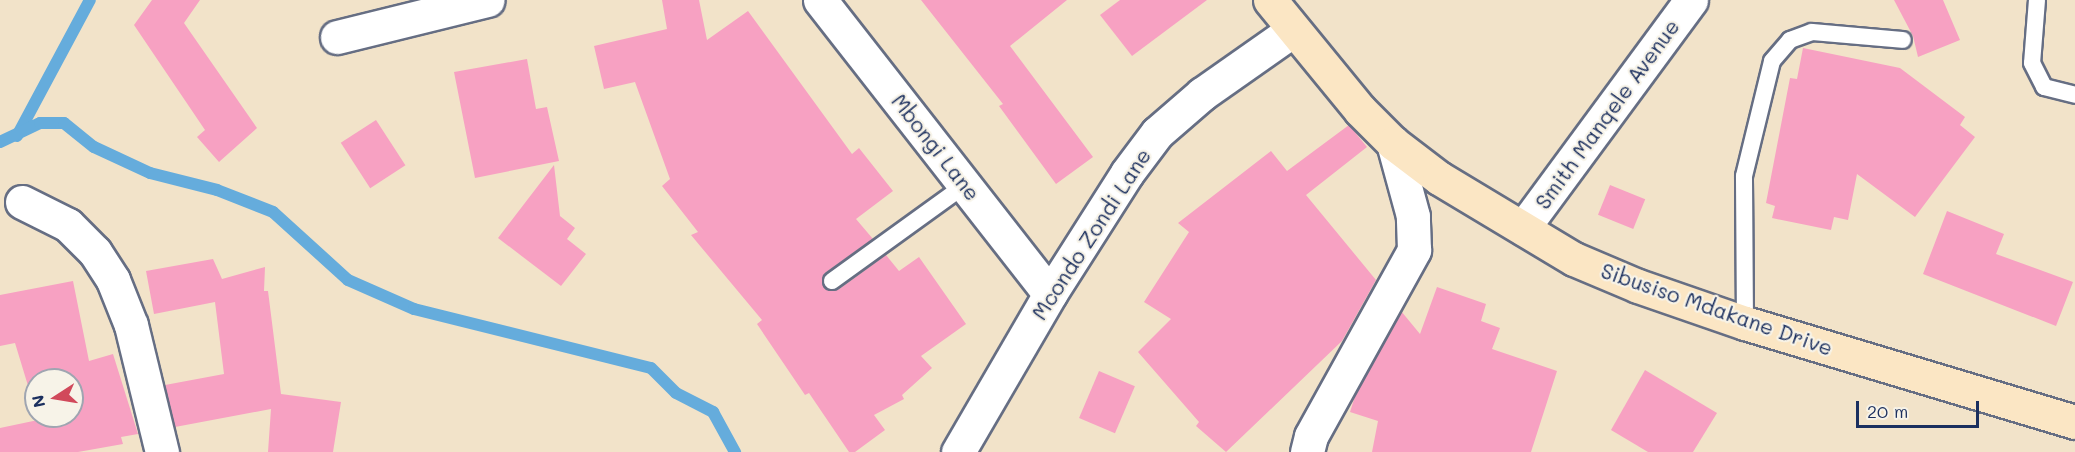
<!DOCTYPE html>
<html>
<head>
<meta charset="utf-8">
<style>
  body { margin:0 }
  #map { position:relative; width:2075px; height:452px; overflow:hidden; background:#f2e3c9; font-family:Mali,sans-serif }
  div>[style] { position:absolute }
  [style*='--x'] { left:calc(var(--x)*1px); top:calc(var(--y)*1px); width:calc(var(--w)*1px); rotate:calc(var(--a)*1deg) }
  .stream>* { height:12px; margin:-6px; padding:0 6px; transform-origin:6px; border-radius:6px; background:#65acdc }
  .building>* { inset:0; background:#f7a1c2; transform-origin:0 0 }
  .roads { filter:drop-shadow(2px 0 #666e83) drop-shadow(-2px 0 #666e83) drop-shadow(0 2px #666e83) drop-shadow(0 -2px #666e83) }
  .lane>* { height:16px; margin:-8px; padding:0 8px; transform-origin:8px; border-radius:8px; background:#fff }
  .street>* { height:33px; margin:-16.5px; padding:0 16.5px; transform-origin:16.5px; border-radius:16.5px; background:#fff }
  .secondary>* { height:33px; margin:-16.5px; padding:0 16.5px; transform-origin:16.5px; border-radius:16.5px; background:#fbe6c4 }
  span { translate:-50% -50%; white-space:nowrap; text-align:center; line-height:1.15; -webkit-text-stroke:4.5px #f7f3e8; paint-order:stroke }
  .street-label { font-size:21px; color:#1b2f5e }
  .north { position:absolute; left:24px; top:368px; width:60px; height:60px; box-sizing:border-box; background:#f7f3e8; border:2px solid #9fa5b1; border-radius:50%; rotate:258deg; font-size:16px; font-weight:700; line-height:24px; text-align:center; color:#1b2f5e }
  .north::after { content:''; display:block; margin:auto; width:21px; height:27px; background:#d1495b; clip-path:polygon(50% 0,100% 100%,50% 72%,0 100%) }
  .scale { position:absolute; left:1856px; top:401px; width:123px; height:27px; box-sizing:border-box; border:3px solid #1b2f5e; border-top:0; padding-left:8px; font-size:18px; line-height:21px; white-space:nowrap; color:#1b2f5e; -webkit-text-stroke:4px #f7f3e8; paint-order:stroke }
</style>
</head>
<body>
<div id="map">
  <div class="stream">
    <div style="--x:17;--y:136;--w:154;--a:-61.8"></div>
    <div style="--x:0;--y:142;--w:44;--a:-25.4"></div>
    <div style="--x:40;--y:123;--w:24;--a:0"></div>
    <div style="--x:64;--y:123;--w:38;--a:39"></div>
    <div style="--x:94;--y:147;--w:62;--a:24.9"></div>
    <div style="--x:150;--y:173;--w:69;--a:14.2"></div>
    <div style="--x:217;--y:190;--w:60;--a:21.4"></div>
    <div style="--x:273;--y:212;--w:101;--a:42.2"></div>
    <div style="--x:348;--y:280;--w:72;--a:23.7"></div>
    <div style="--x:414;--y:309;--w:244;--a:14"></div>
    <div style="--x:651;--y:368;--w:35;--a:45"></div>
    <div style="--x:676;--y:393;--w:42;--a:27.2"></div>
    <div style="--x:713;--y:412;--w:46;--a:61.2"></div>
  </div>
  <div class="building">
    <div style="clip-path:polygon(152px 0,200px 0,184px 23px,257px 128px,219px 162px,197px 137px,205px 130px,134px 25px)"></div>
    <div style="clip-path:polygon(662px 0,699px 0,707px 40px,748px 11px,852px 154px,859px 148px,893px 191px,856px 219px,873px 239px,825px 273px,824px 288px,838px 290px,886px 255px,899px 271px,919px 257px,966px 324px,921px 356px,932px 368px,902px 395px,904px 399px,874px 415px,885px 430px,855px 452px,849px 452px,809px 393px,805px 395px,757px 324px,762px 320px,691px 235px,698px 232px,662px 186px,670px 179px,635px 82px,604px 89px,594px 46px,667px 29px)"></div>
    <div style="clip-path:polygon(921px 0,1067px 0,1010px 46px,1093px 157px,1056px 184px,999px 106px,1003px 104px)"></div>
    <div style="clip-path:polygon(1120px 0,1207px 0,1132px 56px,1100px 15px)"></div>
    <div style="clip-path:polygon(1894px 0,1943px 0,1960px 40px,1918px 57px,1913px 36px)"></div>
    <div style="clip-path:polygon(1803px 48px,1900px 68px,1965px 117px,1960px 125px,1975px 137px,1915px 217px,1857px 174px,1848px 220px,1834px 217px,1831px 230px,1772px 218px,1775px 206px,1766px 203px,1790px 78px,1797px 79px)"></div>
    <div style="clip-path:polygon(527px 59px,536px 109px,547px 107px,559px 161px,475px 178px,454px 72px)"></div>
    <div style="left:376px;top:120px;width:54px;height:42px;rotate:57deg"></div>
    <div style="clip-path:polygon(1349px 125px,1367px 147px,1306px 195px,1376px 280px,1342px 341px,1226px 452px,1196px 426px,1199px 422px,1138px 352px,1171px 319px,1144px 302px,1189px 232px,1178px 223px,1271px 151px,1287px 171px)"></div>
    <div style="clip-path:polygon(554px 165px,560px 216px,575px 228px,567px 239px,586px 254px,561px 286px,498px 238px)"></div>
    <div style="left:1610px;top:185px;width:38px;height:32px;rotate:22deg"></div>
    <div style="clip-path:polygon(1947px 211px,2004px 234px,1996px 254px,2073px 282px,2056px 326px,1923px 274px)"></div>
    <div style="clip-path:polygon(213px 259px,222px 279px,265px 267px,264px 291px,268px 291px,281px 394px,341px 402px,333px 452px,268px 452px,271px 409px,175px 427px,165px 385px,224px 374px,215px 302px,154px 314px,146px 271px)"></div>
    <div style="clip-path:polygon(73px 281px,89px 361px,113px 354px,138px 434px,121px 437px,123px 444px,78px 452px,0 452px,0 428px,38px 420px,37px 416px,72px 416px,72px 380px,36px 380px,36px 412px,15px 343px,0 346px,0 295px)"></div>
    <div style="clip-path:polygon(1437px 287px,1486px 304px,1481px 321px,1500px 328px,1492px 349px,1557px 371px,1531px 452px,1372px 452px,1378px 421px,1350px 412px,1356px 393px,1401px 311px,1420px 334px)"></div>
    <div style="clip-path:polygon(1645px 370px,1717px 413px,1693px 452px,1648px 452px,1611px 430px)"></div>
    <div style="left:1099px;top:371px;width:39px;height:51px;rotate:23deg"></div>
  </div>
  <div class="roads">
    <div class="lane">
      <div style="--x:2037;--y:0;--w:63;--a:94.5"></div>
      <div style="--x:2032;--y:63;--w:27;--a:63"></div>
      <div style="--x:2044;--y:87;--w:32;--a:14"></div>
      <div style="--x:832;--y:281;--w:164;--a:-35.8"></div>
      <div style="--x:1745;--y:323;--w:147;--a:-90.4"></div>
      <div style="--x:1744;--y:176;--w:118;--a:-76.3"></div>
      <div style="--x:1772;--y:61;--w:28;--a:-49"></div>
      <div style="--x:1790;--y:40;--w:23;--a:-20"></div>
      <div style="--x:1812;--y:32;--w:91;--a:5"></div>
    </div>
    <div class="street">
      <div style="--x:820;--y:0;--w:373;--a:52"></div>
      <div style="--x:337;--y:37;--w:155;--a:-13.8"></div>
      <div style="--x:22;--y:202;--w:51;--a:26.6"></div>
      <div style="--x:68;--y:225;--w:38;--a:45"></div>
      <div style="--x:95;--y:252;--w:33;--a:57"></div>
      <div style="--x:113;--y:280;--w:48;--a:68.2"></div>
      <div style="--x:131;--y:325;--w:131;--a:76.3"></div>
      <div style="--x:1523;--y:228;--w:283;--a:-53.6"></div>
      <div style="--x:958;--y:452;--w:183;--a:-59.8"></div>
      <div style="--x:1050;--y:294;--w:143;--a:-57.5"></div>
      <div style="--x:1127;--y:173;--w:50;--a:-53.1"></div>
      <div style="--x:1157;--y:133;--w:60;--a:-40.9"></div>
      <div style="--x:1202;--y:94;--w:111;--a:-35.1"></div>
      <div style="--x:1307;--y:452;--w:16;--a:-76"></div>
      <div style="--x:1311;--y:436;--w:213;--a:-61"></div>
      <div style="--x:1414;--y:250;--w:34;--a:-92"></div>
      <div style="--x:1413;--y:216;--w:76;--a:-105.3"></div>
    </div>
    <div class="secondary">
      <div style="--x:1270;--y:0;--w:142;--a:50.7"></div>
      <div style="--x:1360;--y:110;--w:47;--a:45"></div>
      <div style="--x:1393;--y:143;--w:58;--a:37.3"></div>
      <div style="--x:1439;--y:178;--w:157;--a:31"></div>
      <div style="--x:1574;--y:259;--w:69;--a:22.9"></div>
      <div style="--x:1638;--y:286;--w:113;--a:19.1"></div>
      <div style="--x:1745;--y:323;--w:345;--a:16.7"></div>
    </div>
  </div>
  <div class="street-label">
    <span style="left:1607px;top:114px;rotate:-54deg">Smith Manqele Avenue</span>
    <span style="left:936px;top:147px;rotate:52deg">Mbongi Lane</span>
    <span style="left:1091px;top:234px;rotate:-57deg">Mcondo Zondi Lane</span>
    <span style="left:1717px;top:309px;rotate:19deg">Sibusiso Mdakane Drive</span>
  </div>
  <div class="north">N</div>
  <div class="scale">20 m</div>
</div>
</body>
</html>
